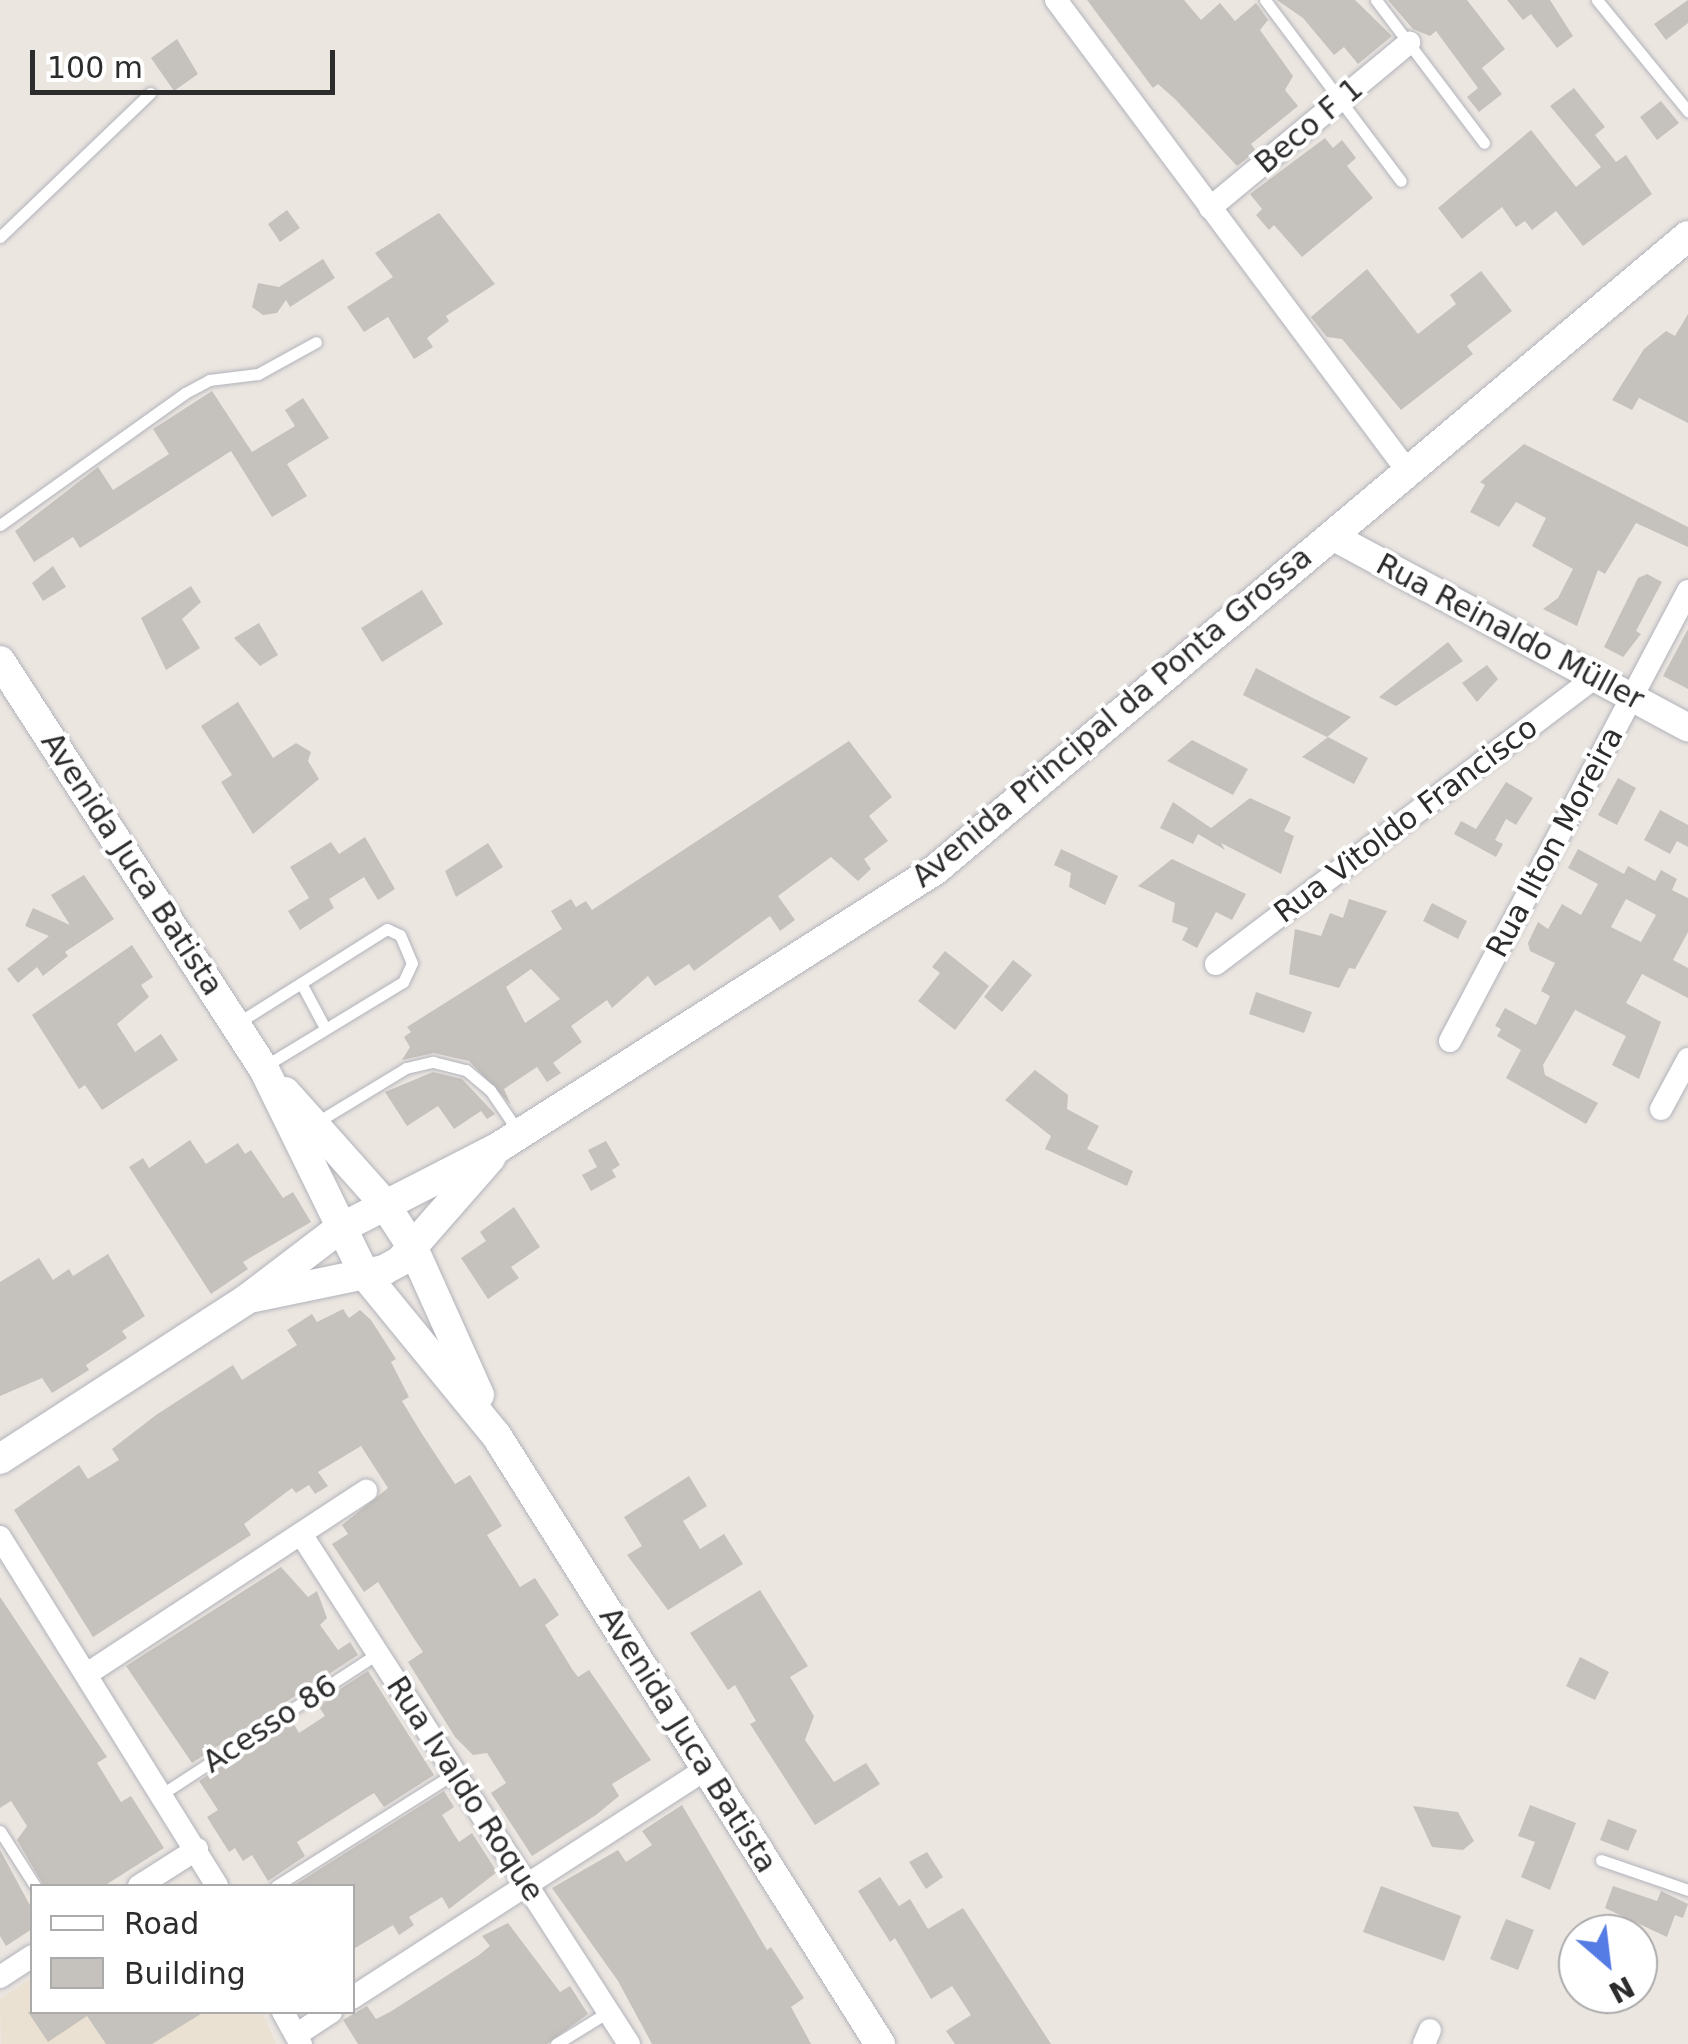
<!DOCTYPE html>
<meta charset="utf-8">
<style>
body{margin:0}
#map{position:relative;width:1688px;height:2044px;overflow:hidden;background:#ece6e1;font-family:"DejaVu Sans",sans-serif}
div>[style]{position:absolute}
.education>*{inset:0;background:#ebe1d2}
.building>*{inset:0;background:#c5c1bc}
.roads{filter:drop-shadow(0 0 2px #b1b3bb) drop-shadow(0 0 2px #b1b3bb)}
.service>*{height:11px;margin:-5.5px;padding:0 5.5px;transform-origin:5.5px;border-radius:5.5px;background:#fff}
.minor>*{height:22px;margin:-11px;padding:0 11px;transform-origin:11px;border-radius:11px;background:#fff}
.tertiary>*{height:28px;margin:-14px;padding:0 14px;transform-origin:14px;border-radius:14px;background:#fff}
.secondary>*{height:30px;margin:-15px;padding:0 15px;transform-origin:15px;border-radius:15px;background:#fff}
span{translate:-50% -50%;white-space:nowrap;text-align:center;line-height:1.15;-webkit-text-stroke:8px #fff;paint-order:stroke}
.street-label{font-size:30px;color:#2c2c2c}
.legend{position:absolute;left:30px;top:1884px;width:325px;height:130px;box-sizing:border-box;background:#fff;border:2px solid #ababab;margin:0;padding:12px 18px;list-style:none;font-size:30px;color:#2c2c2c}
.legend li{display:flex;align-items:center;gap:20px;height:50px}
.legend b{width:50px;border:2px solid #ababab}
.north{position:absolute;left:1558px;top:1914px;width:100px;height:100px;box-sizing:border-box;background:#fff;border:2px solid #ababab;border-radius:50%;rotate:152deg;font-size:28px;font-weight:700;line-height:40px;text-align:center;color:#2c2c2c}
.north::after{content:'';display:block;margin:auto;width:35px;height:45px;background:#557be4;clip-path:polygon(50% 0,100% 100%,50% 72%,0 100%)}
.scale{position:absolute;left:30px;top:50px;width:305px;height:45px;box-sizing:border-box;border:5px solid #2c2c2c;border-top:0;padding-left:12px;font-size:30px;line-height:35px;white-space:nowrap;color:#2c2c2c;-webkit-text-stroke:8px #fff;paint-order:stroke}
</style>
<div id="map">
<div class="education">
<div style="clip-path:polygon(32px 1978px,32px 2012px,262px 2012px,276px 2044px,1px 2044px,0 1999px)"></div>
</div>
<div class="building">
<div style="clip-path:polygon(1087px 0,1184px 0,1201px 20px,1220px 3px,1235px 21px,1256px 3px,1268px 20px,1260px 30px,1293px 76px,1285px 90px,1298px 106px,1251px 144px,1256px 151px,1237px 166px,1175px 99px,1158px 84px,1153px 88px)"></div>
<div style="clip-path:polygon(1277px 0,1355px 0,1392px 36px,1358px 64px,1344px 47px,1334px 55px,1303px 18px)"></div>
<div style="clip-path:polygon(1388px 0,1467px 0,1505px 49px,1482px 68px,1502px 94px,1479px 112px,1467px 97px,1478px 88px,1436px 31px,1430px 36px,1413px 29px)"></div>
<div style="clip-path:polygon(1507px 0,1550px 0,1573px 36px,1557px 48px,1531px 14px,1523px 20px)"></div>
<div style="clip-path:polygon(1688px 0,1688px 23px,1666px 40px,1654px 24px)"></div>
<div style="clip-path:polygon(177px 39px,198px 74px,174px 91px,151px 58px)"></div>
<div style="clip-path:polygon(1574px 88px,1605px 127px,1595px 135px,1616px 162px,1626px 155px,1652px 194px,1583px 246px,1556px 211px,1532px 230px,1525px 221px,1516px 227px,1502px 207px,1462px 239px,1438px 208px,1531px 130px,1576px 187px,1601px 167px,1550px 106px)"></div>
<div style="clip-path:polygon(1661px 101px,1679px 123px,1657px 140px,1640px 117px)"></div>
<div style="clip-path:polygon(1325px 138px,1333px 148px,1342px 140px,1356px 158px,1347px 166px,1373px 198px,1302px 257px,1274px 225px,1269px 230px,1256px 215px,1262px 209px,1250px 194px)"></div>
<div style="clip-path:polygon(287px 210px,300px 228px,280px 242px,268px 224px)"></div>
<div style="clip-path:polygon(439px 213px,495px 284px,446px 316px,449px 321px,427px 338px,433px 347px,414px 359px,388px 317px,364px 332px,347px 307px,393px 277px,375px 253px)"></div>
<div style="clip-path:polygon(323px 259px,335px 278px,290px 307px,286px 300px,277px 313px,263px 315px,252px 307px,258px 283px,279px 287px)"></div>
<div style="clip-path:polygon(1367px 269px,1418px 334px,1456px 304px,1450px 295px,1481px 271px,1512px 311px,1467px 346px,1473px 354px,1401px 410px,1342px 339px,1327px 337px,1311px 317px)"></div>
<div style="clip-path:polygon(1688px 314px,1688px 423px,1639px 398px,1632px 410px,1612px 400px,1644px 349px,1666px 331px,1675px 336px)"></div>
<div style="clip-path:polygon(212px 391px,252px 452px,295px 426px,285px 410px,303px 398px,329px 438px,287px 464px,307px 496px,272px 517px,231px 451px,80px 548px,73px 537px,34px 562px,15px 531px,98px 467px,113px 490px,169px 454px,153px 429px)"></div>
<div style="clip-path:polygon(1524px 444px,1688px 527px,1688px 547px,1636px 523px,1605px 574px,1598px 570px,1577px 626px,1543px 609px,1558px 598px,1573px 569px,1532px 546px,1546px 518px,1516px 502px,1499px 527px,1470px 512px,1485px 485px,1480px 482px)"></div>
<div style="clip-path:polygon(53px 566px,66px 587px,43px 601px,32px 583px)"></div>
<div style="clip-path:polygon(1647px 574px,1662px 582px,1636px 631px,1641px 634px,1623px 657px,1604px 647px,1638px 578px)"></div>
<div style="clip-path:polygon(191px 586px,201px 602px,182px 619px,200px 648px,166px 670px,141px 618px)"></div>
<div style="clip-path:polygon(422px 590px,443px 624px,382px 662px,361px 628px)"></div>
<div style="clip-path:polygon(259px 623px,278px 655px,260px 666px,234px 638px)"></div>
<div style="clip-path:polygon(1688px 629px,1688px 689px,1663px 676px)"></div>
<div style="clip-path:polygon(1448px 642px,1463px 661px,1396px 706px,1379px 697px)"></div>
<div style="clip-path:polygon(1487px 665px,1498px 679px,1477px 702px,1462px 683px)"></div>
<div style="clip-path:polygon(1256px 668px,1311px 697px,1351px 717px,1327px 737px,1243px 695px)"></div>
<div style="clip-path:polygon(238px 702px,273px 758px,296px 743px,311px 752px,308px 761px,319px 779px,253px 834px,221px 782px,232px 775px,201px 726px)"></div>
<div style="clip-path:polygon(1328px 737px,1368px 758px,1354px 784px,1302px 757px)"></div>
<div style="clip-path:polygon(1192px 740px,1248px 769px,1233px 795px,1167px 761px)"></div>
<div style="clip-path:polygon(evenodd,849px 741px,892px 797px,869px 816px,888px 841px,864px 859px,871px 869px,858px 881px,831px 857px,778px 896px,795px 920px,780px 931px,770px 916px,694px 971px,689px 964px,655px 986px,648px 976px,612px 1008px,607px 1000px,571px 1026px,582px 1042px,553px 1063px,561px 1073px,547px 1082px,537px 1067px,504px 1089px,511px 1105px,469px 1061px,434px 1053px,402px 1060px,410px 1047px,404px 1037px,411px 1032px,407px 1027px,562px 929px,551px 911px,571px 899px,576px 907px,586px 901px,592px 910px,849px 741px,531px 969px,560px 999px,525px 1023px,506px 987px,531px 969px)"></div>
<div style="clip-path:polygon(1618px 778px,1636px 788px,1617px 825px,1598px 815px)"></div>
<div style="clip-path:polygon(1506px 782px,1533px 798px,1516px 825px,1506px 819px,1495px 840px,1503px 844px,1496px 857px,1454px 834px,1461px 821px,1476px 829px)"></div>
<div style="clip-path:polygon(1250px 798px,1291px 817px,1284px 831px,1294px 836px,1281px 874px,1221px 843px,1225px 850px,1198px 834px,1193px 844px,1160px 828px,1173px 802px,1211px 828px)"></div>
<div style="clip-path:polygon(1660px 810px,1688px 825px,1688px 847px,1677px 841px,1670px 854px,1644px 840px)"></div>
<div style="clip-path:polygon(365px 837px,395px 889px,378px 900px,364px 877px,329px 899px,334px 908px,300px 930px,288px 911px,309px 898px,290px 867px,331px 842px,339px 854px)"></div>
<div style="clip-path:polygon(488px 843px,503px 867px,456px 897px,445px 871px)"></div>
<div style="clip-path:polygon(1061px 849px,1118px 876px,1105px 905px,1069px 887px,1071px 873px,1054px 865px)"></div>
<div style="clip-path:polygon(evenodd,1578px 849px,1624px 874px,1628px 866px,1655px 881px,1661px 870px,1677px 879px,1672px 890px,1688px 898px,1688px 932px,1673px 960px,1688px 968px,1688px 998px,1642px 974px,1626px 1003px,1661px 1022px,1639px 1079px,1612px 1065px,1626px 1036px,1575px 1010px,1543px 1065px,1545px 1075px,1598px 1103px,1586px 1124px,1506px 1078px,1521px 1050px,1497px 1036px,1501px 1029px,1495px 1026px,1505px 1008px,1536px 1025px,1550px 996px,1541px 991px,1555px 963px,1530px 951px,1528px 943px,1538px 922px,1548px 929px,1562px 904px,1581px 915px,1598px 884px,1568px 868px,1578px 849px,1626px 899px,1656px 915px,1641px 942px,1611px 927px,1626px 899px)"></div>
<div style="clip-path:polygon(1172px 859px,1246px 894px,1232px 920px,1216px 912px,1197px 948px,1182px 940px,1188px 928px,1172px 922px,1175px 903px,1138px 886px)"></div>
<div style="clip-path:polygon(84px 875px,114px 919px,65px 952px,68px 956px,43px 976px,37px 967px,18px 983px,7px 969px,49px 936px,25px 926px,33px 908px,70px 925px,51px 895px)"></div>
<div style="clip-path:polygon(1349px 899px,1387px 911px,1355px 969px,1349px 968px,1339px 988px,1289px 974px,1295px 929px,1321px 936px,1330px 913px,1343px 918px)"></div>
<div style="clip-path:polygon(1432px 903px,1467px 921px,1458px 939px,1423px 921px)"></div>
<div style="clip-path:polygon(132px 945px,153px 977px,141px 985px,149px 997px,117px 1024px,135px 1052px,161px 1034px,178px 1060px,102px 1110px,85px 1085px,79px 1089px,32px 1015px)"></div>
<div style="clip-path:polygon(945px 951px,989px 986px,955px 1030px,918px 1001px,940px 973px,932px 967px)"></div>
<div style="clip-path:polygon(1013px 960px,1032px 975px,1002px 1012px,984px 997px)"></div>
<div style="clip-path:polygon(1256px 992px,1312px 1012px,1304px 1033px,1249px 1014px)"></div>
<div style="clip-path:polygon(1035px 1070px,1068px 1095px,1067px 1109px,1099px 1126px,1087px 1149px,1133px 1171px,1127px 1186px,1045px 1149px,1051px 1136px,1005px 1100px)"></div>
<div style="clip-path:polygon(433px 1072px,462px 1079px,495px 1114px,487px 1119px,481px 1111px,454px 1129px,438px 1106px,407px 1126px,385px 1092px)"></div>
<div style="clip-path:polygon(190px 1140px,206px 1164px,238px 1143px,245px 1154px,251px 1150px,283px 1198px,293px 1192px,311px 1222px,243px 1262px,248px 1269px,211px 1294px,129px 1167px,143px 1158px,149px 1168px)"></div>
<div style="clip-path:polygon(606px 1141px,620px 1165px,612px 1170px,616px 1177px,591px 1191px,582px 1175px,597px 1167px,588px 1150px)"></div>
<div style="clip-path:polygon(514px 1207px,540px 1247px,511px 1267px,519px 1278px,488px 1299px,461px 1258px,486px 1241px,480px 1232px)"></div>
<div style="clip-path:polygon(108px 1254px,145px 1316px,122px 1331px,127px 1338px,86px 1365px,89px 1370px,52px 1393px,42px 1378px,0 1396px,0 1282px,39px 1258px,53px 1280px,69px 1269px,73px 1276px)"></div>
<div style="clip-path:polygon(343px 1309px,349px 1318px,360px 1310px,371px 1320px,396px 1359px,391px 1362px,409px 1397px,402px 1401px,422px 1434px,455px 1484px,470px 1475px,502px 1526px,487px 1535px,520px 1587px,535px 1578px,559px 1615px,545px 1625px,572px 1669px,578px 1677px,589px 1670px,651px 1760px,612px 1784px,619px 1796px,596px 1815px,532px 1856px,491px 1793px,506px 1783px,487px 1753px,473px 1755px,455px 1737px,408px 1662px,423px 1652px,413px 1637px,378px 1582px,364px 1592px,332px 1544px,348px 1534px,342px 1525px,388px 1488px,361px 1446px,318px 1472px,328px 1486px,315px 1494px,309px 1485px,296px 1493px,292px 1488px,244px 1524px,251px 1535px,93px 1637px,14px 1510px,79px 1465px,88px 1479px,119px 1460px,112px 1449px,156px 1415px,233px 1365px,242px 1380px,297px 1345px,287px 1330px,312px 1314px,317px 1322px)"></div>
<div style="clip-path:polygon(689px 1476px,707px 1506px,683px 1521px,700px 1549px,724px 1534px,743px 1564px,668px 1610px,627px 1555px,642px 1546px,624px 1517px)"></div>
<div style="clip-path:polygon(281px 1567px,308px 1597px,317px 1591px,327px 1618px,320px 1625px,338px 1650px,350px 1642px,358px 1655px,192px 1763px,126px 1666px)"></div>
<div style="clip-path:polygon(760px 1590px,808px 1666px,790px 1677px,814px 1716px,805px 1740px,834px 1782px,866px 1763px,880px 1784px,815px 1825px,750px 1724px,756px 1721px,735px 1685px,728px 1690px,690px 1633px)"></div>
<div style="clip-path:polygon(0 1597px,107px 1757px,97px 1763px,121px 1802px,131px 1796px,164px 1848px,104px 1886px,44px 1886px,17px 1840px,27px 1826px,11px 1801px,0 1808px)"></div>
<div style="clip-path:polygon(1580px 1657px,1609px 1672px,1595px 1700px,1566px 1686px)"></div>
<div style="clip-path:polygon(368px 1671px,434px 1775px,384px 1807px,374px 1793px,361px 1801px,297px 1842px,305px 1856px,268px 1881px,252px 1855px,243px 1861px,235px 1848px,229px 1852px,207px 1817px,218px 1810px,199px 1781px,292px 1721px,299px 1733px,325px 1716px,317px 1704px)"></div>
<div style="clip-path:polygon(444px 1791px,454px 1807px,442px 1815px,459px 1842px,472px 1833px,497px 1872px,449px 1909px,442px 1897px,409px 1917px,414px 1925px,399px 1935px,393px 1925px,352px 1950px,352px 1886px,293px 1886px)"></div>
<div style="clip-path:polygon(682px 1805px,767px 1950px,771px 1947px,804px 1998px,791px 2007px,811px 2044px,652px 2044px,618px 1981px,552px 1888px,618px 1850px,626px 1862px,652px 1845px,642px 1831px)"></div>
<div style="clip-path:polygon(1530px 1805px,1576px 1823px,1550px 1890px,1521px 1877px,1535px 1842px,1518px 1836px)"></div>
<div style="clip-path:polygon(1413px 1806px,1458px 1812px,1474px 1841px,1463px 1850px,1432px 1847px)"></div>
<div style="clip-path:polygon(1608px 1819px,1637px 1830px,1628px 1851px,1600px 1840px)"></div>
<div style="clip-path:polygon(0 1850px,32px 1909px,32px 1929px,6px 1946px,0 1936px)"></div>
<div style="clip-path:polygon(927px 1852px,943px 1877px,926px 1889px,909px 1862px)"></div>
<div style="clip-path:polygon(880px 1877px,899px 1906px,910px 1899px,928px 1929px,963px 1908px,1051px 2044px,955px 2044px,946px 2031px,971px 2015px,952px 1986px,931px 1999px,895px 1938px,890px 1942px,858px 1891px)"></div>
<div style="clip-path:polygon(1381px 1886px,1461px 1916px,1444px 1961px,1363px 1932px)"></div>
<div style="clip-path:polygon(1613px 1886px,1657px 1901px,1661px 1891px,1688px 1904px,1683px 1918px,1675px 1915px,1667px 1937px,1605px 1908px)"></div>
<div style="clip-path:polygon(1506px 1919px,1534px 1930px,1518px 1970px,1490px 1959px)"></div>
<div style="clip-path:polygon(508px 1923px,560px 1992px,570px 1986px,588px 2014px,547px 2044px,358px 2044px,343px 2020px,367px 2006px,376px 2019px,390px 2012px,479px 1955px,490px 1946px,482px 1936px)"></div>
<div style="clip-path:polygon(28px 2012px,204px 2012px,152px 2044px,106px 2044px,87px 2016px,48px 2042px)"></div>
</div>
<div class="roads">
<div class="service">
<div style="left:1265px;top:0;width:226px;rotate:53.1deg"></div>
<div style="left:1376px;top:0;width:179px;rotate:52.9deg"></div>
<div style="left:1597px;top:0;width:144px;rotate:50.7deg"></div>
<div style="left:0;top:237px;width:208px;rotate:-43.8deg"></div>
<div style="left:0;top:525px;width:227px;rotate:-35.5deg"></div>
<div style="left:185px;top:393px;width:27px;rotate:-28deg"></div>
<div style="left:209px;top:380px;width:49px;rotate:-7deg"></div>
<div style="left:258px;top:374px;width:66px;rotate:-28.9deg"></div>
<div style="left:301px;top:983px;width:49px;rotate:61.9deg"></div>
<div style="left:236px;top:1024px;width:178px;rotate:-32.2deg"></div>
<div style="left:387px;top:929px;width:14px;rotate:25deg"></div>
<div style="left:400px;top:935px;width:30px;rotate:67deg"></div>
<div style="left:412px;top:963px;width:21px;rotate:115deg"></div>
<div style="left:403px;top:982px;width:164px;rotate:148.7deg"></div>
<div style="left:314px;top:1124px;width:108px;rotate:-31.3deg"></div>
<div style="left:406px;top:1068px;width:28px;rotate:-13deg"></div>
<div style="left:433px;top:1062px;width:34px;rotate:14deg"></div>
<div style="left:466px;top:1070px;width:31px;rotate:40deg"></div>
<div style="left:490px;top:1090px;width:50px;rotate:55.7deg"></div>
<div style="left:162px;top:1794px;width:258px;rotate:-33.1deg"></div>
<div style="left:0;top:1831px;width:65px;rotate:57.5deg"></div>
<div style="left:1601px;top:1860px;width:92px;rotate:19deg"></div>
<div style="left:276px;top:1886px;width:212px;rotate:-32.3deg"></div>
<div style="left:556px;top:2044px;width:61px;rotate:-31.6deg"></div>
</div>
<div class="minor">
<div style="left:1056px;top:0;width:590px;rotate:53.27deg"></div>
<div style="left:1210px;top:208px;width:259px;rotate:-39.7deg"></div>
<div style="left:1216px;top:964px;width:475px;rotate:-37.1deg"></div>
<div style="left:1450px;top:1041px;width:509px;rotate:-62.13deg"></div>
<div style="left:1661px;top:1109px;width:57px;rotate:-61.6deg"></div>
<div style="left:301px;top:1534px;width:606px;rotate:57.25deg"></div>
<div style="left:0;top:1537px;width:411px;rotate:58.1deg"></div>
<div style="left:87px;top:1674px;width:334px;rotate:-33.3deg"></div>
<div style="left:139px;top:1886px;width:69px;rotate:-32.5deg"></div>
<div style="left:0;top:1977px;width:38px;rotate:-33deg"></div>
<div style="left:352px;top:1998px;width:422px;rotate:-32.9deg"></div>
<div style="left:283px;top:2012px;width:37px;rotate:61deg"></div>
<div style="left:296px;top:2035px;width:42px;rotate:-33.3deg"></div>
<div style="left:1424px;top:2044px;width:15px;rotate:-67deg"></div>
</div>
<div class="tertiary">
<div style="left:1332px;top:536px;width:404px;rotate:28.3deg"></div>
</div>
<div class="secondary">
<div style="left:0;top:661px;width:484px;rotate:57.1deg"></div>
<div style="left:263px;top:1067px;width:232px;rotate:63.9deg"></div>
<div style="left:365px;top:1275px;width:207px;rotate:50.7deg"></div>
<div style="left:496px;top:1435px;width:720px;rotate:57.77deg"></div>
<div style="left:285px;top:1092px;width:147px;rotate:48.3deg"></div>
<div style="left:383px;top:1202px;width:55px;rotate:56.9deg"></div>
<div style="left:413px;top:1248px;width:161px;rotate:65.8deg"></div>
<div style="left:254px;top:1297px;width:133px;rotate:-11.7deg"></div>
<div style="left:384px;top:1270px;width:18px;rotate:-29deg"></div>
<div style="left:400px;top:1261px;width:138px;rotate:-48.8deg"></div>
<div style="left:0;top:1459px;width:294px;rotate:-32.9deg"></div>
<div style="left:247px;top:1299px;width:116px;rotate:-37.3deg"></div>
<div style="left:339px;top:1229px;width:180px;rotate:-27.1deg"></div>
<div style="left:499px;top:1147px;width:517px;rotate:-32.43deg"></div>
<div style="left:935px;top:870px;width:984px;rotate:-40.1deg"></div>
</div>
</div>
<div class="street-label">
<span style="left:1309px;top:126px;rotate:-40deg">Beco F 1</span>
<span style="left:1510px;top:632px;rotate:28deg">Rua Reinaldo Müller</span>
<span style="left:1112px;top:717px;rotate:-40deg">Avenida Principal da Ponta Grossa</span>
<span style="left:1406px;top:820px;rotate:-37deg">Rua Vitoldo Francisco</span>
<span style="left:1555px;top:842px;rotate:-62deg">Rua Ilton Moreira</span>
<span style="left:132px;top:864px;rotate:57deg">Avenida Juca Batista</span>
<span style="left:270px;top:1724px;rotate:-33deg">Acesso 86</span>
<span style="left:688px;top:1740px;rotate:58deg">Avenida Juca Batista</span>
<span style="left:465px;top:1789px;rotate:57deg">Rua Ivaldo Roque</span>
</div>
<ul class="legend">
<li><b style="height:12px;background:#fff"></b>Road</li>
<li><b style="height:28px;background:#c5c1bc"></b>Building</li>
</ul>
<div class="north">N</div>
<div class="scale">100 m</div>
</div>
